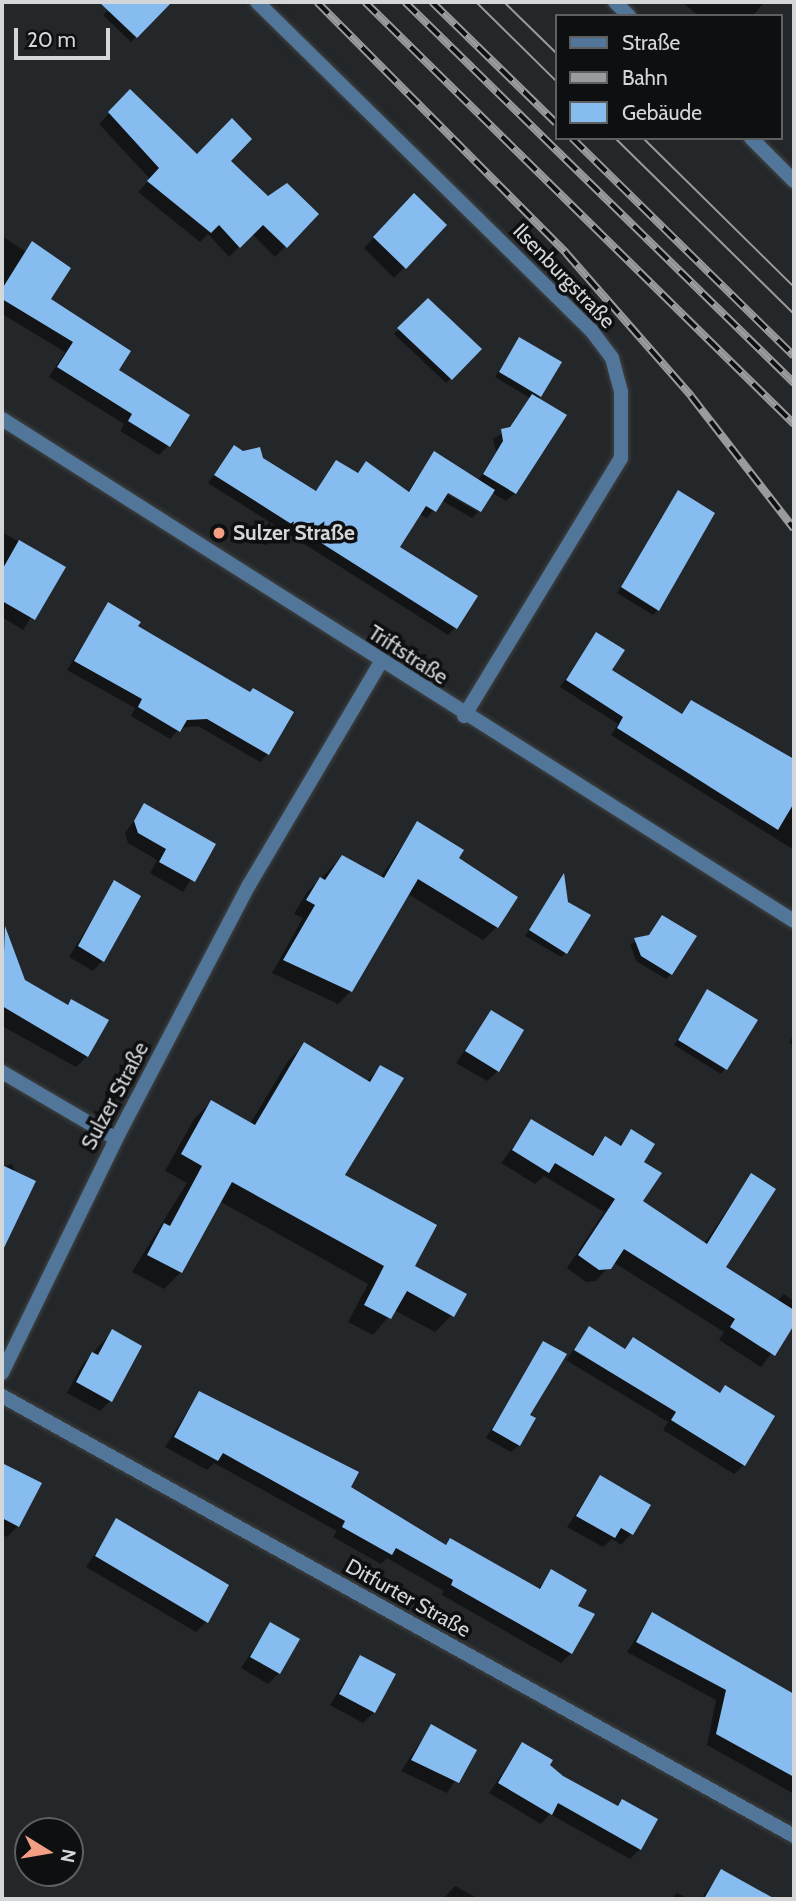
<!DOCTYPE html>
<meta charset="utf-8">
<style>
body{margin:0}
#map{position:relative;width:796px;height:1901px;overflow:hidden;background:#242729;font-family:Cabin,sans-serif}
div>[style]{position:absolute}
.shadow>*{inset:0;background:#0007}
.building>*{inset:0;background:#87bcf1}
.roads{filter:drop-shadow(0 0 2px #404345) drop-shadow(0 0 2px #404345)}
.street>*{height:14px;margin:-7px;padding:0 7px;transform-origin:7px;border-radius:7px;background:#517699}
.tram>*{height:2px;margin:-1px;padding:0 1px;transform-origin:1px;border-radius:1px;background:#999b9d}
.rail>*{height:8px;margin-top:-4px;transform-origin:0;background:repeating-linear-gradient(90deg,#0e0f10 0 16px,#999b9d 0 32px);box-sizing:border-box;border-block:2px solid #999b9d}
.dots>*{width:19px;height:19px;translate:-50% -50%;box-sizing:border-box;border:4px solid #0e0f10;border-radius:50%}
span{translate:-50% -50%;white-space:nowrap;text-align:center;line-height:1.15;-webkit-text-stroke:7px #0e0f10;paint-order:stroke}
.street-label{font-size:21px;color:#d5d6d8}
.poi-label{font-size:21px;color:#d5d6d8;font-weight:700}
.left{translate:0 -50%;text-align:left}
.frame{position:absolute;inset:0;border:4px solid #d5d6d8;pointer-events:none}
.legend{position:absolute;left:555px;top:14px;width:228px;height:126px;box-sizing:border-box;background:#0e0f10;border:2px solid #5e5f60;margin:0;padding:9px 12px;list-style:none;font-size:21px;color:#d5d6d8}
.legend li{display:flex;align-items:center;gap:14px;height:35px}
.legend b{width:35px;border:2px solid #5e5f60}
.north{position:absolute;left:14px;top:1817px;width:70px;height:70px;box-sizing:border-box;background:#0e0f10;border:2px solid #5e5f60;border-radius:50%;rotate:101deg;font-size:19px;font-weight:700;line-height:28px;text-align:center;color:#d5d6d8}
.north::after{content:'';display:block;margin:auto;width:24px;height:32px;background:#f39f84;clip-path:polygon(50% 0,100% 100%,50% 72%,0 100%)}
.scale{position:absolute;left:14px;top:28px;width:96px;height:32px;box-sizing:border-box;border:4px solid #d5d6d8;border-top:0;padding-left:9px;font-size:21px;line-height:24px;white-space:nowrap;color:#d5d6d8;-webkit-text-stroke:5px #0e0f10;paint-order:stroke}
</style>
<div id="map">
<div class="shadow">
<div style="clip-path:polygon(116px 2px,158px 2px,164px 8px,131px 42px,103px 15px)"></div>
<div style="clip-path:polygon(682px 2px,764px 2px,753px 16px,699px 16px)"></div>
<div style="clip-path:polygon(130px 91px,197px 157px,229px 161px,268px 198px,317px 214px,275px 257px,252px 234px,229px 257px,208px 234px,200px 242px,138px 192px,150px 179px,99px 124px)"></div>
<div style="clip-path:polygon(404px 206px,445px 225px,394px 278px,364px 248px)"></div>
<div style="clip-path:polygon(2px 236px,25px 251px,32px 243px,49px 300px,117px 370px,168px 446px,159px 455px,120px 431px,124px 424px,49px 377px,65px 352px,2px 314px)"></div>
<div style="clip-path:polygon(428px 300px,480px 349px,446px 383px,394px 334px)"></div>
<div style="clip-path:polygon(519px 339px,540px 396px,515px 493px,506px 501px,491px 492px,439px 490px,478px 512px,472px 518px,441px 500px,427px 518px,419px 514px,398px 547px,455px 628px,448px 635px,208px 483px,234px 447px,315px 492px,336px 462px,356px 474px,366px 463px,407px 493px,434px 453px,478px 481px,496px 451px,493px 439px,507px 430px,530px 398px,495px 377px)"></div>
<div style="clip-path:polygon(678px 492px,658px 610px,653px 615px,617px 593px)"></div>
<div style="clip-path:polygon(2px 532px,63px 567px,23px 630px,2px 617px)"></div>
<div style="clip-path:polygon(108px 604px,136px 627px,268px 754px,260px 762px,198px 726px,180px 728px,170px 739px,131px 716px,135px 708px,67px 670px)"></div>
<div style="clip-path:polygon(596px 634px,609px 671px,680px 715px,691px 702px,794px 761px,794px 850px,611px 735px,618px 724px,560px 687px)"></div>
<div style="clip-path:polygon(145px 806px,213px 845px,183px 892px,150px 873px,157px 860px,128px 843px,125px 833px)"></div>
<div style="clip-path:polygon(418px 823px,457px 858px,516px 897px,497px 927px,483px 940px,408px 894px,351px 991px,338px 1004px,272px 973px,303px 918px,294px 914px,307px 892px,342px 857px,380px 878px)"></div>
<div style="clip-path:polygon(563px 877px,566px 953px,561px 957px,525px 936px)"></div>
<div style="clip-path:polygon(115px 882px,103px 960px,93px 971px,69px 957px)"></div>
<div style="clip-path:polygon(662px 917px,671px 974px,666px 979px,636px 961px,630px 944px,648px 937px)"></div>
<div style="clip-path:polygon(2px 969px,13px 969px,24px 982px,66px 1006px,71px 1001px,87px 1056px,76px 1067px,2px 1026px)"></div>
<div style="clip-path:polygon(703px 997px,756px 1021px,721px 1074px,674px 1045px)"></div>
<div style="clip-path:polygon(491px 1012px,498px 1071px,487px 1081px,456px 1063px)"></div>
<div style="clip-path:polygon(794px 1034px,794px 1046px,789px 1043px)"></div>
<div style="clip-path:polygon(305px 1044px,367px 1081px,380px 1067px,343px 1175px,452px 1315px,435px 1332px,394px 1310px,373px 1335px,348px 1322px,368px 1284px,219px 1201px,181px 1272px,164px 1289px,132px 1272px,187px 1183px,165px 1171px,194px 1119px,211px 1102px,250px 1124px,288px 1061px)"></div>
<div style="clip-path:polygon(532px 1121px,590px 1156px,605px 1138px,618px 1146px,632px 1132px,642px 1162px,641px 1202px,704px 1244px,751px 1175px,723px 1268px,777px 1301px,784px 1294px,794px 1301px,794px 1322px,761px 1367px,719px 1340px,724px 1332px,613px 1262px,596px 1281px,586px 1282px,567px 1268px,604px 1212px,544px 1176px,535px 1184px,501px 1163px)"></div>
<div style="clip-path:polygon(12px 1164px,16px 1174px,6px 1236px,2px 1241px,2px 1167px)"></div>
<div style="clip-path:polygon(589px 1328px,623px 1350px,633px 1339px,718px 1394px,725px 1387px,772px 1416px,744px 1465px,734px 1474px,663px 1430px,668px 1422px,566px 1360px)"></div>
<div style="clip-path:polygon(112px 1332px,110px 1401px,100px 1411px,67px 1393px,82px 1365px)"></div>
<div style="clip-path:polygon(544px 1343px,528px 1416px,519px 1445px,511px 1452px,486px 1438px)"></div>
<div style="clip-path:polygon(199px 1393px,444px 1546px,450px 1540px,537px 1590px,552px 1572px,576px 1607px,571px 1653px,561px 1663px,442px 1595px,444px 1591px,387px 1558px,381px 1564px,333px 1537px,337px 1531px,214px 1463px,207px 1470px,165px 1447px)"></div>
<div style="clip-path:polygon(7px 1468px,18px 1526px,7px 1537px,2px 1534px,2px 1474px)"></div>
<div style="clip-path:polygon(600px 1477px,631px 1534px,621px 1545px,612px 1539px,603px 1547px,567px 1527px)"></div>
<div style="clip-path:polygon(117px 1520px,206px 1622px,196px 1632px,86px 1567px)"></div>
<div style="clip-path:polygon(652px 1614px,794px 1719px,794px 1794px,707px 1745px,716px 1700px,627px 1652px)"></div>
<div style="clip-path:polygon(270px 1624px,279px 1673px,268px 1684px,241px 1668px)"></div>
<div style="clip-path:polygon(360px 1657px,374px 1712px,363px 1723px,330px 1705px)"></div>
<div style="clip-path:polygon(431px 1726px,475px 1750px,447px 1793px,401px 1771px)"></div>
<div style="clip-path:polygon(522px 1744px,562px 1777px,616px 1807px,622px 1801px,640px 1849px,630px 1859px,550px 1814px,541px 1824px,489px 1793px)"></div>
<div style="clip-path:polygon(721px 1872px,750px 1888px,744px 1899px,701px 1899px)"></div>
<div style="clip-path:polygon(455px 1886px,479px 1899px,443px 1899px)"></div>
<div style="clip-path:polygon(677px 1893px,689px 1899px,671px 1899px)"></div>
</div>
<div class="building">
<div style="clip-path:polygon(99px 2px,172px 2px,137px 38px)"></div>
<div style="clip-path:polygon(130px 89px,197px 154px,232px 118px,252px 139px,231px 161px,268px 196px,287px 183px,319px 214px,287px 248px,263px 225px,240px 248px,219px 225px,211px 233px,147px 181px,159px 168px,108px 112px)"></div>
<div style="clip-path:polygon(414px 193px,447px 225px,406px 269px,373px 237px)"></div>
<div style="clip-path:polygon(32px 241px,71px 268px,51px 299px,131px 351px,119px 370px,190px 415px,170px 447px,128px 421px,132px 414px,57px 367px,73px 342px,2px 299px,2px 289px)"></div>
<div style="clip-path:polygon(428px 298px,482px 349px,452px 380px,397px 328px)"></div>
<div style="clip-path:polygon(519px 337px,562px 362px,541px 397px,499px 372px)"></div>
<div style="clip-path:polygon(532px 394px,567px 415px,516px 494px,483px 474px,503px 441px,501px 429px,510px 427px)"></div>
<div style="clip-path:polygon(234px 445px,243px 451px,260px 447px,263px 458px,316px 491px,336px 460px,358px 473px,366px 461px,409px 492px,434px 451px,495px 490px,481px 512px,448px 493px,436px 512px,426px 506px,400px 547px,478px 596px,457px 629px,214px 475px)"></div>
<div style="clip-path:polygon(678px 490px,715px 513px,659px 611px,621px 587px)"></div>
<div style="clip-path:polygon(19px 540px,66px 567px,35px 620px,2px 601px,2px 570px)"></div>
<div style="clip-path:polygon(108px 602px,141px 622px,138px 626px,250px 692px,253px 688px,294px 712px,269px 755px,207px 719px,187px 720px,180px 732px,138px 707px,142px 699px,74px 661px)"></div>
<div style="clip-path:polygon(596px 632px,625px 650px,612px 670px,682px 714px,691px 700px,794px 759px,794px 803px,778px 830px,617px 728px,623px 717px,566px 680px)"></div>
<div style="clip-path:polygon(144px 803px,216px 844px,195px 882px,159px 862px,166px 849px,138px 833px,134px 821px)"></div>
<div style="clip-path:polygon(417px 821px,464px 850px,459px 858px,518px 897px,498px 928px,418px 879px,352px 992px,283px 960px,315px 905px,306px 900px,320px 877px,325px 880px,342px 855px,384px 878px)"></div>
<div style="clip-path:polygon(564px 873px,568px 902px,591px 915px,567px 954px,529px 930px)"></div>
<div style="clip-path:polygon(114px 880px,141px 896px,104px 962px,78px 946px)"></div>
<div style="clip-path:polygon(662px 915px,697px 936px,672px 975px,641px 956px,634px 938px,649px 935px)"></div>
<div style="clip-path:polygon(5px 926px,25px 980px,68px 1005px,71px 999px,109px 1020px,88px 1057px,2px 1006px)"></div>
<div style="clip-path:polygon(707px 989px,758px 1020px,727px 1070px,678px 1040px)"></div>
<div style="clip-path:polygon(491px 1010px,524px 1030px,499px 1072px,465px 1051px)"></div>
<div style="clip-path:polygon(304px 1042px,370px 1082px,380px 1065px,404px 1078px,345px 1175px,437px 1225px,415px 1266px,467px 1294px,454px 1317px,407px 1291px,391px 1319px,364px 1305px,384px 1266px,232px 1182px,182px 1273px,147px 1255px,164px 1223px,170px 1226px,202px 1166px,181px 1154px,211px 1100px,255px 1125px)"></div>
<div style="clip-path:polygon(531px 1119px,593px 1156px,605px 1136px,621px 1146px,631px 1129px,655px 1144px,644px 1162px,662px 1173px,643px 1201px,707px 1244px,751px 1173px,776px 1189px,726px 1267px,794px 1310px,794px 1325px,775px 1356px,730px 1327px,735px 1319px,624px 1249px,611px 1269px,599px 1270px,578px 1255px,615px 1199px,555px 1163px,549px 1173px,512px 1150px)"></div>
<div style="clip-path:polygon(2px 1165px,36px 1181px,2px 1252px)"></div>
<div style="clip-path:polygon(589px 1326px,625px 1349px,633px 1337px,720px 1393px,725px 1385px,775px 1416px,745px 1466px,671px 1420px,676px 1412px,574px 1350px)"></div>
<div style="clip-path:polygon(112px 1329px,142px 1346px,112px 1402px,76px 1382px,92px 1352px,98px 1355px)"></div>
<div style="clip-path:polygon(543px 1341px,567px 1354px,530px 1415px,536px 1418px,520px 1446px,492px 1430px)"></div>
<div style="clip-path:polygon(199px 1391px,359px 1472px,351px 1487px,446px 1545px,450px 1538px,540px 1589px,551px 1569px,587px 1590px,578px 1606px,595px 1614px,572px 1654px,451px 1585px,453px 1580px,396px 1548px,392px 1555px,342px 1527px,345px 1521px,223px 1453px,218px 1461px,174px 1437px)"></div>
<div style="clip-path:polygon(2px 1463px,42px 1483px,19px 1527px,2px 1518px)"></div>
<div style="clip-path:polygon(600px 1475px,651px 1505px,633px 1535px,621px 1528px,615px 1538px,576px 1516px)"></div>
<div style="clip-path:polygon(116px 1518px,229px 1585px,208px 1623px,95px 1556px)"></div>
<div style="clip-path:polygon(652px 1612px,794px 1694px,794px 1777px,716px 1734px,726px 1690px,636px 1642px)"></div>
<div style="clip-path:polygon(270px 1622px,300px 1639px,280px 1674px,250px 1657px)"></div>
<div style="clip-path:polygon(360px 1655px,396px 1674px,375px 1713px,339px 1694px)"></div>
<div style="clip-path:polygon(431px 1724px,477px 1750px,459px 1783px,411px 1760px)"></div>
<div style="clip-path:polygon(522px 1742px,553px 1760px,550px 1765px,563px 1776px,618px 1806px,622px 1799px,658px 1819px,641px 1850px,558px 1803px,552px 1815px,498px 1783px)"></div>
<div style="clip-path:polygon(721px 1869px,775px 1899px,704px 1899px)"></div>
</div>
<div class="roads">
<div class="street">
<div style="left:257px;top:2px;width:468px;rotate:44.5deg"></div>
<div style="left:591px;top:330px;width:35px;rotate:53deg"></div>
<div style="left:612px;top:358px;width:35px;rotate:75deg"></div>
<div style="left:621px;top:392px;width:66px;rotate:90deg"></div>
<div style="left:621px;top:458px;width:302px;rotate:121.3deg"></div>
<div style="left:615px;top:2px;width:20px;rotate:45deg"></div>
<div style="left:751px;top:138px;width:61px;rotate:45deg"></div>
<div style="left:2px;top:419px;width:938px;rotate:32.37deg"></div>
<div style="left:2px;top:1072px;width:132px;rotate:30.4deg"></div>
<div style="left:2px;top:1373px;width:260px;rotate:-64deg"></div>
<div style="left:116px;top:1139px;width:287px;rotate:-62.4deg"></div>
<div style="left:249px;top:885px;width:259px;rotate:-59.4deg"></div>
<div style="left:2px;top:1396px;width:906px;rotate:29.05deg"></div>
</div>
</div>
<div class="tram">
<div style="left:476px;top:2px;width:112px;rotate:44.6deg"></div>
<div style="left:504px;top:2px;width:73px;rotate:44.4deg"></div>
<div style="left:615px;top:138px;width:251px;rotate:44.5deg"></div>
<div style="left:643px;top:138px;width:212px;rotate:44.6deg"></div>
</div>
<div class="rail">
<div style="left:317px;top:2px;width:354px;rotate:45.2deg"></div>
<div style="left:566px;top:253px;width:190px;rotate:48.8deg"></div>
<div style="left:691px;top:396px;width:168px;rotate:52.2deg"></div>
<div style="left:365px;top:2px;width:602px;rotate:44.53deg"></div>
<div style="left:405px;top:2px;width:545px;rotate:44.4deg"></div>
<div style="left:432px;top:2px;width:173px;rotate:44.3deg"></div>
<div style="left:572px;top:138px;width:311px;rotate:44.5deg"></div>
</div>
<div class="dots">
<div style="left:219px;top:533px;background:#f39f84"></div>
</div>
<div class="street-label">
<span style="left:564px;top:276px;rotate:46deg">Ilsenburgstraße</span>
<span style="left:408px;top:655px;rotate:33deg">Triftstraße</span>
<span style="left:115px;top:1096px;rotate:-62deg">Sulzer Straße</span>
<span style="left:408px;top:1598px;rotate:29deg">Ditfurter Straße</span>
</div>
<div class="poi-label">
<span class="left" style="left:233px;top:533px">Sulzer Straße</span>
</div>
<div class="frame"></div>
<ul class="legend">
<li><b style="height:9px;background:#517699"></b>Straße</li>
<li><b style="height:9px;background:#999b9d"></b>Bahn</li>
<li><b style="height:19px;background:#87bcf1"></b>Gebäude</li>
</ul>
<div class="north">N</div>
<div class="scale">20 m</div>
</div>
